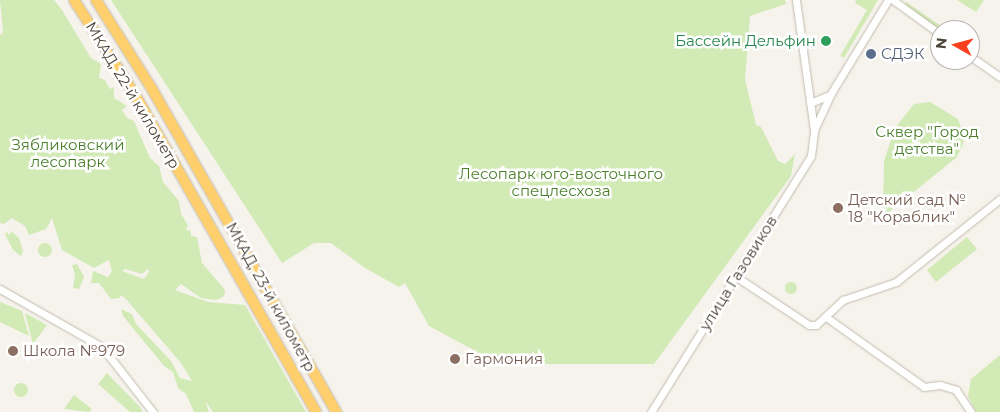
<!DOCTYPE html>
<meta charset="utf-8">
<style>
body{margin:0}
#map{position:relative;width:1000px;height:412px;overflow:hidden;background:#f6f3ec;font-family:Montserrat,sans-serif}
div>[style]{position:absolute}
.green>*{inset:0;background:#d2eab5}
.round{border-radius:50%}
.roads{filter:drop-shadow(0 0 1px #c2bbae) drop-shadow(0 0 1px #c2bbae)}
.minor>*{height:7px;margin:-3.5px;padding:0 3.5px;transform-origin:3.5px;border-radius:3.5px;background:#fff}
.highway>*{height:10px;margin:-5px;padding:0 5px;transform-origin:5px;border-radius:5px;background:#ffcf6e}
.dots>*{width:14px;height:14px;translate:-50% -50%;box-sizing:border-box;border:2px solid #fff;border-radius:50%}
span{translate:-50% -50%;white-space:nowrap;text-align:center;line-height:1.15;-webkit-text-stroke:5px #fff;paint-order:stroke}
.leisure-label{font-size:15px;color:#27864d}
.right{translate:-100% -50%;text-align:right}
.service-label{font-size:15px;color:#4e5e75}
.left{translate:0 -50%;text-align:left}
.street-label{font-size:15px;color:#4b4439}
.park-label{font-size:15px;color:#4a7f2a}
.education-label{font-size:15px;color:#785e54}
.north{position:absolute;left:930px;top:20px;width:50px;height:50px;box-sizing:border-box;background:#fff;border:1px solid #b7b4b0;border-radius:50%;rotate:277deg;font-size:14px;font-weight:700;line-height:20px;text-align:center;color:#4b4439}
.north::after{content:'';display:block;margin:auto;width:18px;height:22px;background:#fc3f1d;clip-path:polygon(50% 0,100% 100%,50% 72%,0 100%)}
</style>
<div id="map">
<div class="green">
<div style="clip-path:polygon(evenodd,0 0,54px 0,62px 10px,91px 58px,101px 64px,99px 78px,105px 80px,110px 89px,114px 87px,114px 98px,127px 106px,122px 110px,127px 118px,134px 121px,150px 158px,159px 166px,163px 182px,179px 201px,181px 214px,188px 225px,186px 230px,191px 231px,191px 236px,197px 237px,202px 263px,225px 290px,224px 296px,217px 300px,201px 298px,181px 284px,175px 290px,208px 302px,245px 305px,306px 412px,213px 412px,205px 401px,209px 412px,194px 412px,186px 394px,178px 388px,173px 372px,164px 366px,123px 316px,121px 309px,132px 314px,136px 324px,171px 361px,180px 378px,192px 381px,181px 363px,125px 298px,120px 295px,120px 298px,111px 299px,99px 283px,91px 283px,93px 271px,108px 277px,112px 271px,109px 260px,94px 268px,62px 250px,52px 218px,46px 229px,29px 235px,25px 226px,12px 218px,4px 224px,0 223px,0 35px,3px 32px,0 0,125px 269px,142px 274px,148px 269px,149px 272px,144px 279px,122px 271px,125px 269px)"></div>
<div style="clip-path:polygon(111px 0,785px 0,786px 4px,750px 16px,745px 79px,756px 125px,761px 127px,778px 161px,785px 164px,795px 154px,791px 176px,654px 364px,500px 364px,429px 326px,405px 283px,399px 287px,365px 268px,331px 243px,314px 243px,282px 263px)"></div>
<div style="clip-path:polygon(856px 0,878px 0,844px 58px,840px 56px,867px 10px,855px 3px)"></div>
<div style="clip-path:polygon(957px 0,984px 0,976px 12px)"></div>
<div style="clip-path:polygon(906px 2px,947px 30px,940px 30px,903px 7px)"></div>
<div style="clip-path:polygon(930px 102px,958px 119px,964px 136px,963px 144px,957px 157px,883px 217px,884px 161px,895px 128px,914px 104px)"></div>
<div style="clip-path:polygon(11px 231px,19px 238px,23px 251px,21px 256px,13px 250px,5px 234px,7px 232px,10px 236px)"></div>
<div style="clip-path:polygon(967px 237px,977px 249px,936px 282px,927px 270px)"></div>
<div class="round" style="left:38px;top:243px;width:14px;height:14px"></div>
<div style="clip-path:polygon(77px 264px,84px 277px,79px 289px,73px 288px,75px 275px,72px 265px)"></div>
<div class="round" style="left:785px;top:282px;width:12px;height:12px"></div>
<div style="clip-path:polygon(0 302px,22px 311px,29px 336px,0 322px)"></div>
<div style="clip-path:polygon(25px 313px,47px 325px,33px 344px)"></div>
<div style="clip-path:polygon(1000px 355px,1000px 412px,976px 412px,968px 396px,971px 379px)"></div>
<div style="clip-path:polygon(107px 373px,139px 406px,143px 412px,130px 412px,98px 384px)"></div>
<div class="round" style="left:14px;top:383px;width:14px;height:14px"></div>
<div style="clip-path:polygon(74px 395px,92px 409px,89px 412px,64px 409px)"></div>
</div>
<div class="roads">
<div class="minor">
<div style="left:893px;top:0;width:58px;rotate:35.9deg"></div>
<div style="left:970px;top:56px;width:37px;rotate:35deg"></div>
<div style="left:810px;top:103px;width:22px;rotate:-22deg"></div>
<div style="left:814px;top:130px;width:38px;rotate:-65deg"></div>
<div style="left:830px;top:95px;width:111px;rotate:-58.6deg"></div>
<div style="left:735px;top:276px;width:89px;rotate:33.5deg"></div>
<div style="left:809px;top:325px;width:7px"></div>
<div style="left:816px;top:325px;width:37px;rotate:-43deg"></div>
<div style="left:843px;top:300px;width:56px;rotate:-18.8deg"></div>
<div style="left:896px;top:282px;width:133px;rotate:-38.6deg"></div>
<div style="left:0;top:289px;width:117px;rotate:29.6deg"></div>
<div style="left:102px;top:347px;width:83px;rotate:51.9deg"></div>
<div style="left:826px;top:317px;width:120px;rotate:35.5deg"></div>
<div style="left:924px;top:387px;width:16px;rotate:-7deg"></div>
<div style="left:940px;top:385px;width:17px;rotate:17deg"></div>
<div style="left:956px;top:390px;width:27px;rotate:56deg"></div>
<div style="left:651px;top:412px;width:302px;rotate:-58deg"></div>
<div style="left:811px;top:156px;width:26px;rotate:-83deg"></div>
<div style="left:814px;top:130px;width:131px;rotate:-97.9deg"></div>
</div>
<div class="highway">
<div style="left:74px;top:0;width:117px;rotate:57.3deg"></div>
<div style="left:137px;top:98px;width:361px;rotate:60.3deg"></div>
<div style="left:96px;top:0;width:105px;rotate:57.8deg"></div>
<div style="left:152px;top:89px;width:372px;rotate:60.3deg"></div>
</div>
</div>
<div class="dots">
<div style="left:826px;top:41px;background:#2e9e5b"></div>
<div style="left:871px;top:54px;background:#5c6f8a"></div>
<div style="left:838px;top:208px;background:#8d6e63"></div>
<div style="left:13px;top:351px;background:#8d6e63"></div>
<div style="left:455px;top:359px;background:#8d6e63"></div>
</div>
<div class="leisure-label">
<span class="right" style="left:816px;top:41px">Бассейн Дельфин</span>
</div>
<div class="service-label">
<span class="left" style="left:881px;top:54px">СДЭК</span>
</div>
<div class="street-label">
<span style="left:133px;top:95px;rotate:59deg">МКАД, 22-й километр</span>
<span style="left:738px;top:273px;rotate:-58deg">улица Газовиков</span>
<span style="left:271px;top:297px;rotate:61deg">МКАД, 23-й километр</span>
</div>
<div class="park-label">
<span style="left:927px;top:140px">Сквер "Город<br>детства"</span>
<span style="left:68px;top:153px">Зябликовский<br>лесопарк</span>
<span style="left:561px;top:182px">Лесопарк юго-восточного<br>спецлесхоза</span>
</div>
<div class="education-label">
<span class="left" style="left:848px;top:208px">Детский сад №<br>18 "Кораблик"</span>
<span class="left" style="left:23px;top:351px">Школа №979</span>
<span class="left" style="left:465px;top:359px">Гармония</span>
</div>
<div class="north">N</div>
</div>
